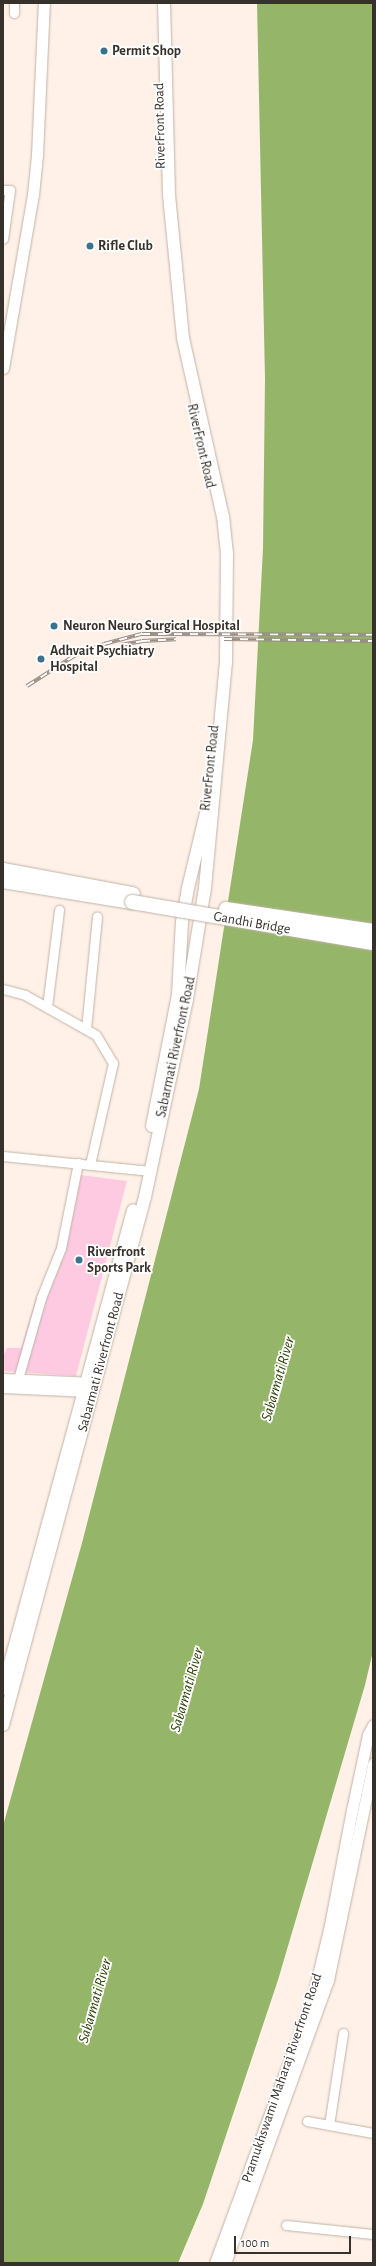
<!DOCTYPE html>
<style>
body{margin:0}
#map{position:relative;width:376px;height:2266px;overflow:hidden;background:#fff1e7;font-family:"Alegreya Sans",sans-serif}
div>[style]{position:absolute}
.green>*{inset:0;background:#fdcae1}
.water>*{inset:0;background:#95b668}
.roads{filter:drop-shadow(0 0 1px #c2b2a6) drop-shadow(0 0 1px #c2b2a6)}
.minor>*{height:9px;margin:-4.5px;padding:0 4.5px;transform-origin:4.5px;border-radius:4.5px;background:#fff}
.tertiary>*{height:11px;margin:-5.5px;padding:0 5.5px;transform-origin:5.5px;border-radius:5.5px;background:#fff}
.secondary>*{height:12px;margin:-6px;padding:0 6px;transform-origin:6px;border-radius:6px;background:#fff}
.primary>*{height:14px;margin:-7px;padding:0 7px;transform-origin:7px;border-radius:7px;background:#fff}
.rail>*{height:4px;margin-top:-2px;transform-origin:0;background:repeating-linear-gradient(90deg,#fff 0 8px,#988e86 0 16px);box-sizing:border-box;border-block:1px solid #988e86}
.bridges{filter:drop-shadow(0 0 1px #c2b2a6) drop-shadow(0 0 1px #c2b2a6)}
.primary-bridge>*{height:14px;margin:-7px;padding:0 7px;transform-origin:7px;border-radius:7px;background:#fff}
.dots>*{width:11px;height:11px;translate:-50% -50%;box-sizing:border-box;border:2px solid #fff;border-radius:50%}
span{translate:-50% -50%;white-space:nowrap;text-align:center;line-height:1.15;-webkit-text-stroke:3.5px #fff;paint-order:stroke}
.poi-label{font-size:14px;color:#37312c;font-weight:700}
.left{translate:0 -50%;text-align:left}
.street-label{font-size:14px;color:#37312c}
.water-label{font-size:15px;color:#2d4106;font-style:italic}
.frame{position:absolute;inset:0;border:4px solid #37312c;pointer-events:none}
.scale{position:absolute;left:234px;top:2236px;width:117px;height:18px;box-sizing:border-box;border:2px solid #37312c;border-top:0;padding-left:5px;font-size:12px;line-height:14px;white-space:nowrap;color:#37312c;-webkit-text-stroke:3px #fff;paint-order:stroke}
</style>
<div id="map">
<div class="green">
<div style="clip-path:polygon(73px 1174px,127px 1181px,76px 1376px,3px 1371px,3px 1356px,7px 1348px,21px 1348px,36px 1297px,45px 1280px,59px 1239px)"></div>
</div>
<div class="water">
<div style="clip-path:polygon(257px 3px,373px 3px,373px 1651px,365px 1685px,278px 1980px,203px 2204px,178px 2263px,3px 2263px,3px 1826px,82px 1543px,199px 1089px,253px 740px,263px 548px,265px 379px)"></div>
</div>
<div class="roads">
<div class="minor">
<div style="left:14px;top:3px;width:10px;rotate:90deg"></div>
<div style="left:3px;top:190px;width:7px"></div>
<div style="left:10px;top:190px;width:49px;rotate:98.1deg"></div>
<div style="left:3px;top:989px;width:23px;rotate:15deg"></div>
<div style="left:25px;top:995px;width:81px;rotate:29.4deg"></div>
<div style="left:96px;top:1035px;width:33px;rotate:59deg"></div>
<div style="left:113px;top:1063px;width:104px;rotate:102.8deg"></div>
<div style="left:47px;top:1007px;width:98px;rotate:-82.9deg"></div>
<div style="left:86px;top:1029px;width:113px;rotate:-84.4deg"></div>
<div style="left:3px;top:1156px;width:148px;rotate:5.8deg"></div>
<div style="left:18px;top:1379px;width:84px;rotate:-74.1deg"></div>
<div style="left:41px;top:1298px;width:54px;rotate:-68.2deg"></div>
<div style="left:61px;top:1248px;width:87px;rotate:-78.7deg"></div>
<div style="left:307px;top:2121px;width:67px;rotate:10.3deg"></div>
<div style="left:329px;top:2125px;width:93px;rotate:-81.3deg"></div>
<div style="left:286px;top:2225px;width:87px;rotate:5.9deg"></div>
</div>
<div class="tertiary">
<div style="left:3px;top:368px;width:176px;rotate:-80.2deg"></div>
<div style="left:33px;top:195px;width:40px;rotate:-84.3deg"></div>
<div style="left:37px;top:155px;width:152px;rotate:-87.4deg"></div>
<div style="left:3px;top:1379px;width:91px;rotate:2.5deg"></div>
<div style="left:3px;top:1387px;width:85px;rotate:2.7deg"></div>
<div style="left:215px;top:2263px;width:284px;rotate:-69.8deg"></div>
<div style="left:313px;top:1996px;width:73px;rotate:-76.5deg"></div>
<div style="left:330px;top:1925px;width:117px;rotate:-79.2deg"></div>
<div style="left:352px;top:1810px;width:77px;rotate:-78deg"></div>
<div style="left:368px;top:1735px;width:11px;rotate:-63deg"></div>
<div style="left:225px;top:2263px;width:301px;rotate:-70deg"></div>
<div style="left:328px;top:1980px;width:221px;rotate:-78.2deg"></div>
</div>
<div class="secondary">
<div style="left:152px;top:1126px;width:134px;rotate:-78.8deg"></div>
<div style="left:178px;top:995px;width:73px;rotate:-86.9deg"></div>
<div style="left:182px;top:922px;width:35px;rotate:-80deg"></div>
<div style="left:188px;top:888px;width:77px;rotate:-76.5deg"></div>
<div style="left:3px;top:1689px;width:496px;rotate:-74.8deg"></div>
<div style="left:3px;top:1725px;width:547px;rotate:-74.95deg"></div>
<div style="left:145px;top:1197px;width:202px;rotate:-78deg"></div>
<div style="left:187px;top:999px;width:112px;rotate:-80.8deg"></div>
<div style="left:205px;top:888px;width:226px;rotate:-84.7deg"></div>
<div style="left:226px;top:663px;width:109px;rotate:-89.5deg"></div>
<div style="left:227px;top:554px;width:37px;rotate:-96deg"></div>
<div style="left:223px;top:517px;width:183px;rotate:-102.6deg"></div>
<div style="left:183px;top:338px;width:145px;rotate:-95.6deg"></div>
<div style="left:169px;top:194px;width:191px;rotate:-91.5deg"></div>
</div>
<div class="primary">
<div style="left:3px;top:870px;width:132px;rotate:10.5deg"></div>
<div style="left:3px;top:881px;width:130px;rotate:9.3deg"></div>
</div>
</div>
<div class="rail">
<div style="left:224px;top:639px;width:149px;rotate:0.8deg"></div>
<div style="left:120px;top:645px;width:22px;rotate:-10deg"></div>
<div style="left:142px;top:641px;width:34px;rotate:-3deg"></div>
<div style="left:27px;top:686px;width:56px;rotate:-32.6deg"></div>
<div style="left:74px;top:656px;width:32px;rotate:-22deg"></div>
<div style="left:104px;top:644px;width:39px;rotate:-15deg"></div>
<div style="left:142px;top:634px;width:231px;rotate:0.2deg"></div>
</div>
<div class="bridges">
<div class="primary-bridge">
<div style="left:132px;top:902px;width:244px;rotate:9.7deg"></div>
<div style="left:226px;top:909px;width:149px;rotate:8.5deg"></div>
</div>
</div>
<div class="dots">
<div style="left:104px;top:51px;background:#3b728d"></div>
<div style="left:90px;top:246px;background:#3b728d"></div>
<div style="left:54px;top:626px;background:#3b728d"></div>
<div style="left:41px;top:659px;background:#3b728d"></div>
<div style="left:79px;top:1260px;background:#3b728d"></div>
</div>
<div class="poi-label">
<span class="left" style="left:112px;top:51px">Permit Shop</span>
<span class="left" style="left:98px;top:246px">Rifle Club</span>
<span class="left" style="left:63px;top:626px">Neuron Neuro Surgical Hospital</span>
<span class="left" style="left:50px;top:659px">Adhvait Psychiatry<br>Hospital</span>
<span class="left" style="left:87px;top:1260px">Riverfront<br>Sports Park</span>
</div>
<div class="street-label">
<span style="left:160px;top:126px;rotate:-91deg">RiverFront Road</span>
<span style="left:201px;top:446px;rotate:77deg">RiverFront Road</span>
<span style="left:210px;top:768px;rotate:-84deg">RiverFront Road</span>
<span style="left:252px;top:923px;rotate:10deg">Gandhi Bridge</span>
<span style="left:176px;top:1047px;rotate:-78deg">Sabarmati Riverfront Road</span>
<span style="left:101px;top:1362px;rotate:-75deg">Sabarmati Riverfront Road</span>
<span style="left:282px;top:2078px;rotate:-71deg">Pramukhswami Maharaj Riverfront Road</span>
</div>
<div class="water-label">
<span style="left:278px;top:1379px;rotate:-74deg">Sabarmati River</span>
<span style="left:187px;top:1690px;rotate:-74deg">Sabarmati River</span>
<span style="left:95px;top:2001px;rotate:-74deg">Sabarmati River</span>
</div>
<div class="frame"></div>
<div class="scale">100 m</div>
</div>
